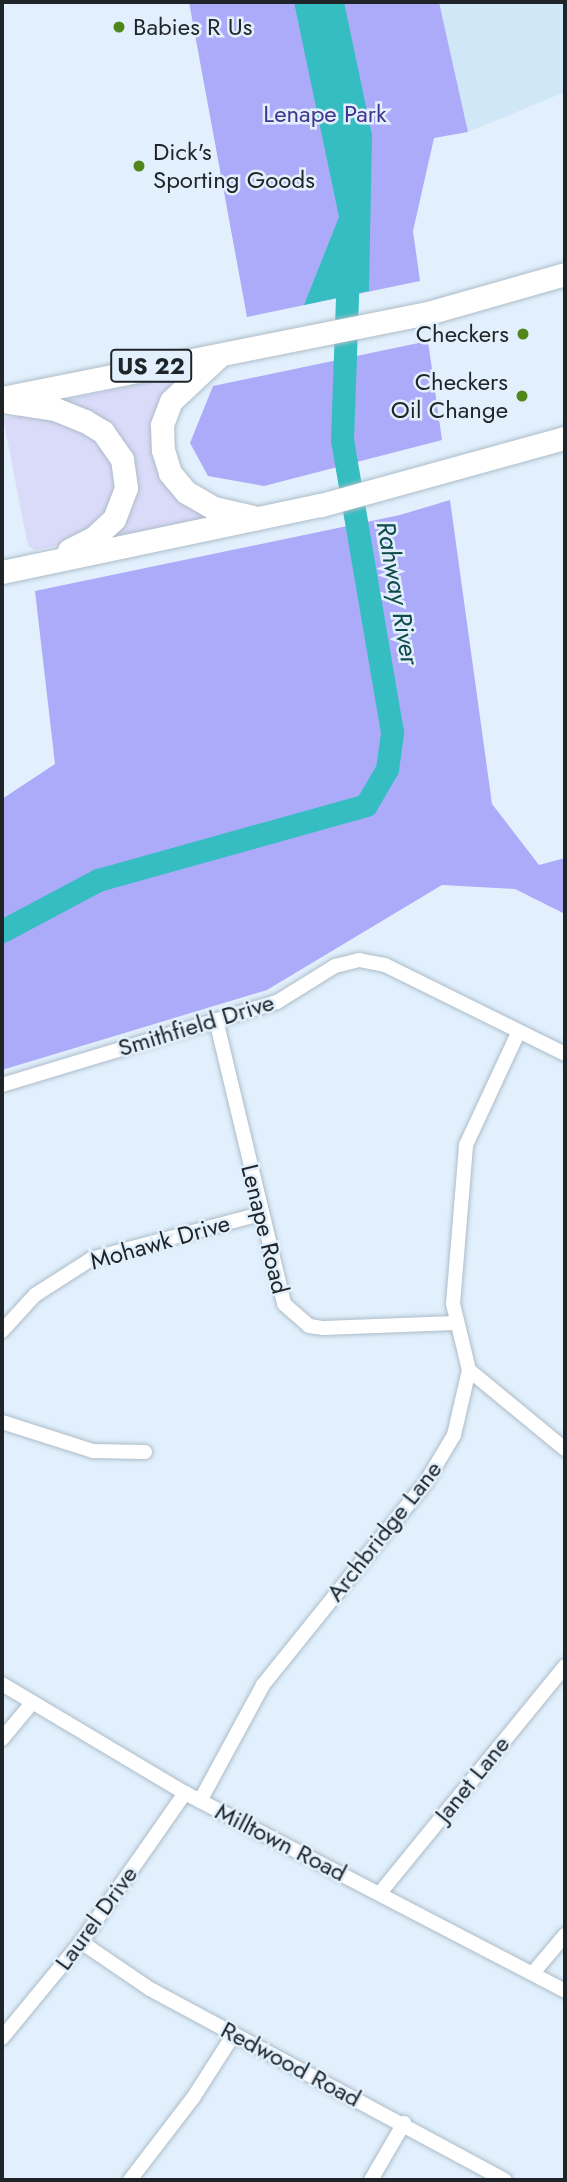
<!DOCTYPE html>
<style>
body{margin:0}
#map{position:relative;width:567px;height:2182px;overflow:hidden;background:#e1f0fc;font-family:Jost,sans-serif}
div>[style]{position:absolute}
.built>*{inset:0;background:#d0e7f8}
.green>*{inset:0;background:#dadbf9}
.forest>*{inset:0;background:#ababfa}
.water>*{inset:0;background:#35bdc1}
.river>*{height:23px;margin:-11.5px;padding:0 11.5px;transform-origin:11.5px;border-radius:11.5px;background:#35bdc1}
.roads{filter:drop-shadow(0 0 2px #adbcc8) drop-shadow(0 0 2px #adbcc8)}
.minor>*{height:14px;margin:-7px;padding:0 7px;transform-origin:7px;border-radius:7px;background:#fff}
.trunk>*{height:23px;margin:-11.5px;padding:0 11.5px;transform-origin:11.5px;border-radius:11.5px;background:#fff}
.dots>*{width:19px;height:19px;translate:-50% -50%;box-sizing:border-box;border:4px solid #e1f0fc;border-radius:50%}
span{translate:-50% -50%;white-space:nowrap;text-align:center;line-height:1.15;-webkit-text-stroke:5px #e1f0fc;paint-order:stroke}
.shield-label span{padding:2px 5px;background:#e1f0fc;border:2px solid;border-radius:5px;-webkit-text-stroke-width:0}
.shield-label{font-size:23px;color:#1e2428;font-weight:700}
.poi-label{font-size:24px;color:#1e2428}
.left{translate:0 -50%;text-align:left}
.right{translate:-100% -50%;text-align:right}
.park-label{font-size:24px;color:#41358f}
.street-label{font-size:24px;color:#1e2428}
.water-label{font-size:26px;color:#104a4b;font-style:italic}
.frame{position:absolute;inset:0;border:4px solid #1e2428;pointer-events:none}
</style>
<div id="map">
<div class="built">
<div style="clip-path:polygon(439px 2px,565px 2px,565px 92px,468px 132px)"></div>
</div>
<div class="green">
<div style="clip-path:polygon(176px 377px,155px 422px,205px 518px,119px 536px,112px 531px,133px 487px,63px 400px)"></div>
<div style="clip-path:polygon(41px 413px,98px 438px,115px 465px,115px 502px,74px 542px,35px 550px,28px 546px,3px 418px)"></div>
</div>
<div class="forest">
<div style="clip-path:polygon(189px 2px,439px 2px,468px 132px,434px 138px,413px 231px,420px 281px,247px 317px)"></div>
<div style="clip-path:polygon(428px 341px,442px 440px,264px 486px,208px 476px,190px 443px,213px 386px)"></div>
<div style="clip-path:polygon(450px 500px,492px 804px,539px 865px,565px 858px,565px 914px,515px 889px,442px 885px,267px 990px,2px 1070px,2px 799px,55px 764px,35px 591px,400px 515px)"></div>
</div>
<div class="water">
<div style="clip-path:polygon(294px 2px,344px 2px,372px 135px,369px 291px,304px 305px,339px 217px)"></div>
</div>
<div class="river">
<div style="left:2px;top:931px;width:109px;rotate:-28deg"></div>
<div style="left:98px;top:880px;width:278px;rotate:-15.6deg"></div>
<div style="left:366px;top:805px;width:42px;rotate:-59.7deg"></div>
<div style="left:387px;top:769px;width:37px;rotate:-82deg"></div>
<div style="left:392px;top:732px;width:295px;rotate:-99.7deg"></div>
<div style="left:342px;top:441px;width:173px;rotate:-88deg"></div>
</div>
<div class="roads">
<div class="minor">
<div style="left:216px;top:1020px;width:292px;rotate:76.5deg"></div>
<div style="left:284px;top:1304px;width:33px;rotate:41deg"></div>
<div style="left:309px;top:1326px;width:15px;rotate:8deg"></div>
<div style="left:324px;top:1328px;width:131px;rotate:-2.2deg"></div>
<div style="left:2px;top:1085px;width:287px;rotate:-16.8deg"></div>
<div style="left:277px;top:1002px;width:68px;rotate:-31.8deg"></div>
<div style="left:335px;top:966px;width:25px;rotate:-14deg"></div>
<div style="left:359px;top:960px;width:26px;rotate:11deg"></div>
<div style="left:385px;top:965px;width:201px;rotate:26.3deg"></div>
<div style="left:2px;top:1331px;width:49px;rotate:-47.5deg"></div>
<div style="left:35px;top:1295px;width:67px;rotate:-32.7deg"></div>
<div style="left:91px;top:1259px;width:175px;rotate:-14.9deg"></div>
<div style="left:469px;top:1370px;width:124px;rotate:39.5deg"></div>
<div style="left:2px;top:1422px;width:96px;rotate:17.7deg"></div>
<div style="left:93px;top:1451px;width:52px;rotate:1.1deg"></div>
<div style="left:2px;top:1684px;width:213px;rotate:30.8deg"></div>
<div style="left:185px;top:1793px;width:428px;rotate:27.5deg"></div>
<div style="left:2px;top:1739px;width:47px;rotate:-50.2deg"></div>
<div style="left:200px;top:1801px;width:132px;rotate:-61.5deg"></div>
<div style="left:263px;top:1685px;width:260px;rotate:-51.2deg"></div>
<div style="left:426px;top:1482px;width:55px;rotate:-59.2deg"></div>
<div style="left:454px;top:1435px;width:67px;rotate:-77deg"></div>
<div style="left:469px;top:1370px;width:68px;rotate:-103.6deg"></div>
<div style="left:453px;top:1304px;width:160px;rotate:-85.3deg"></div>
<div style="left:466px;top:1145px;width:123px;rotate:-65.1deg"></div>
<div style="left:380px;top:1893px;width:293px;rotate:-50.8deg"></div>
<div style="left:81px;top:1942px;width:83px;rotate:34.3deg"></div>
<div style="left:150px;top:1989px;width:403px;rotate:28.3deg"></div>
<div style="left:533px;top:1973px;width:50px;rotate:-49.9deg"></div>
<div style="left:2px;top:2038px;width:124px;rotate:-50.5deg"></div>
<div style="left:81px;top:1942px;width:182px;rotate:-55.1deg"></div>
<div style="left:130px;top:2180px;width:103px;rotate:-52.5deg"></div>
<div style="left:193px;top:2098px;width:76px;rotate:-57.4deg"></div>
<div style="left:371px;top:2180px;width:66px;rotate:-59.9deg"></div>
</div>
<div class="trunk">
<div style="left:220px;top:355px;width:67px;rotate:136.8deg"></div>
<div style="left:171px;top:401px;width:26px;rotate:111deg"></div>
<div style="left:162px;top:425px;width:25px;rotate:88deg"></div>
<div style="left:163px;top:450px;width:24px;rotate:73deg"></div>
<div style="left:170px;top:473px;width:25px;rotate:50deg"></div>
<div style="left:186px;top:492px;width:32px;rotate:30deg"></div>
<div style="left:214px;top:508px;width:39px;rotate:13deg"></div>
<div style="left:2px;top:398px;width:434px;rotate:-11.3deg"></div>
<div style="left:428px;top:313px;width:142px;rotate:-15.9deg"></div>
<div style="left:8px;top:402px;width:48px;rotate:8.5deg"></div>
<div style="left:55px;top:409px;width:32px;rotate:22deg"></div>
<div style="left:85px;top:421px;width:21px;rotate:31deg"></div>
<div style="left:103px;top:432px;width:33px;rotate:55deg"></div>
<div style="left:122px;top:459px;width:29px;rotate:82deg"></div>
<div style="left:126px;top:488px;width:33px;rotate:111deg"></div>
<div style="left:114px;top:519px;width:26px;rotate:137deg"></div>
<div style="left:95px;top:537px;width:29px;rotate:153deg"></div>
<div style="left:2px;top:572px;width:326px;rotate:-11.9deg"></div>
<div style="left:321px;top:505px;width:253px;rotate:-15.4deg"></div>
</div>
</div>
<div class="dots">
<div style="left:119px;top:27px;background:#51861d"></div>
<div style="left:139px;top:166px;background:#51861d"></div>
<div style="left:523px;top:334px;background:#51861d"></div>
<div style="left:522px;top:396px;background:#51861d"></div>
</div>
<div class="shield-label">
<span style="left:151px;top:366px">US 22</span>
</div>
<div class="poi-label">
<span class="left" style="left:133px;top:27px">Babies R Us</span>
<span class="left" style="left:153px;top:166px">Dick's<br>Sporting Goods</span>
<span class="right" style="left:509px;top:334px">Checkers</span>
<span class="right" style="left:508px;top:396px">Checkers<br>Oil Change</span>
</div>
<div class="park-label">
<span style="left:325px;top:114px">Lenape Park</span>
</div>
<div class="street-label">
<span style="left:196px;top:1025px;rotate:-17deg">Smithfield Drive</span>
<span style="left:265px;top:1229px;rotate:76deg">Lenape Road</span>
<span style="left:160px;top:1242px;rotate:-16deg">Mohawk Drive</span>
<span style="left:384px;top:1531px;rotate:-52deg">Archbridge Lane</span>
<span style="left:472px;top:1779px;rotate:-51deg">Janet Lane</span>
<span style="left:281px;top:1842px;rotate:27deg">Milltown Road</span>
<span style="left:96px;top:1918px;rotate:-54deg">Laurel Drive</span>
<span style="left:291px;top:2064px;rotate:28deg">Redwood Road</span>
</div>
<div class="water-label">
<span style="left:397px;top:593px;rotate:80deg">Rahway River</span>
</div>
<div class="frame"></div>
</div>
